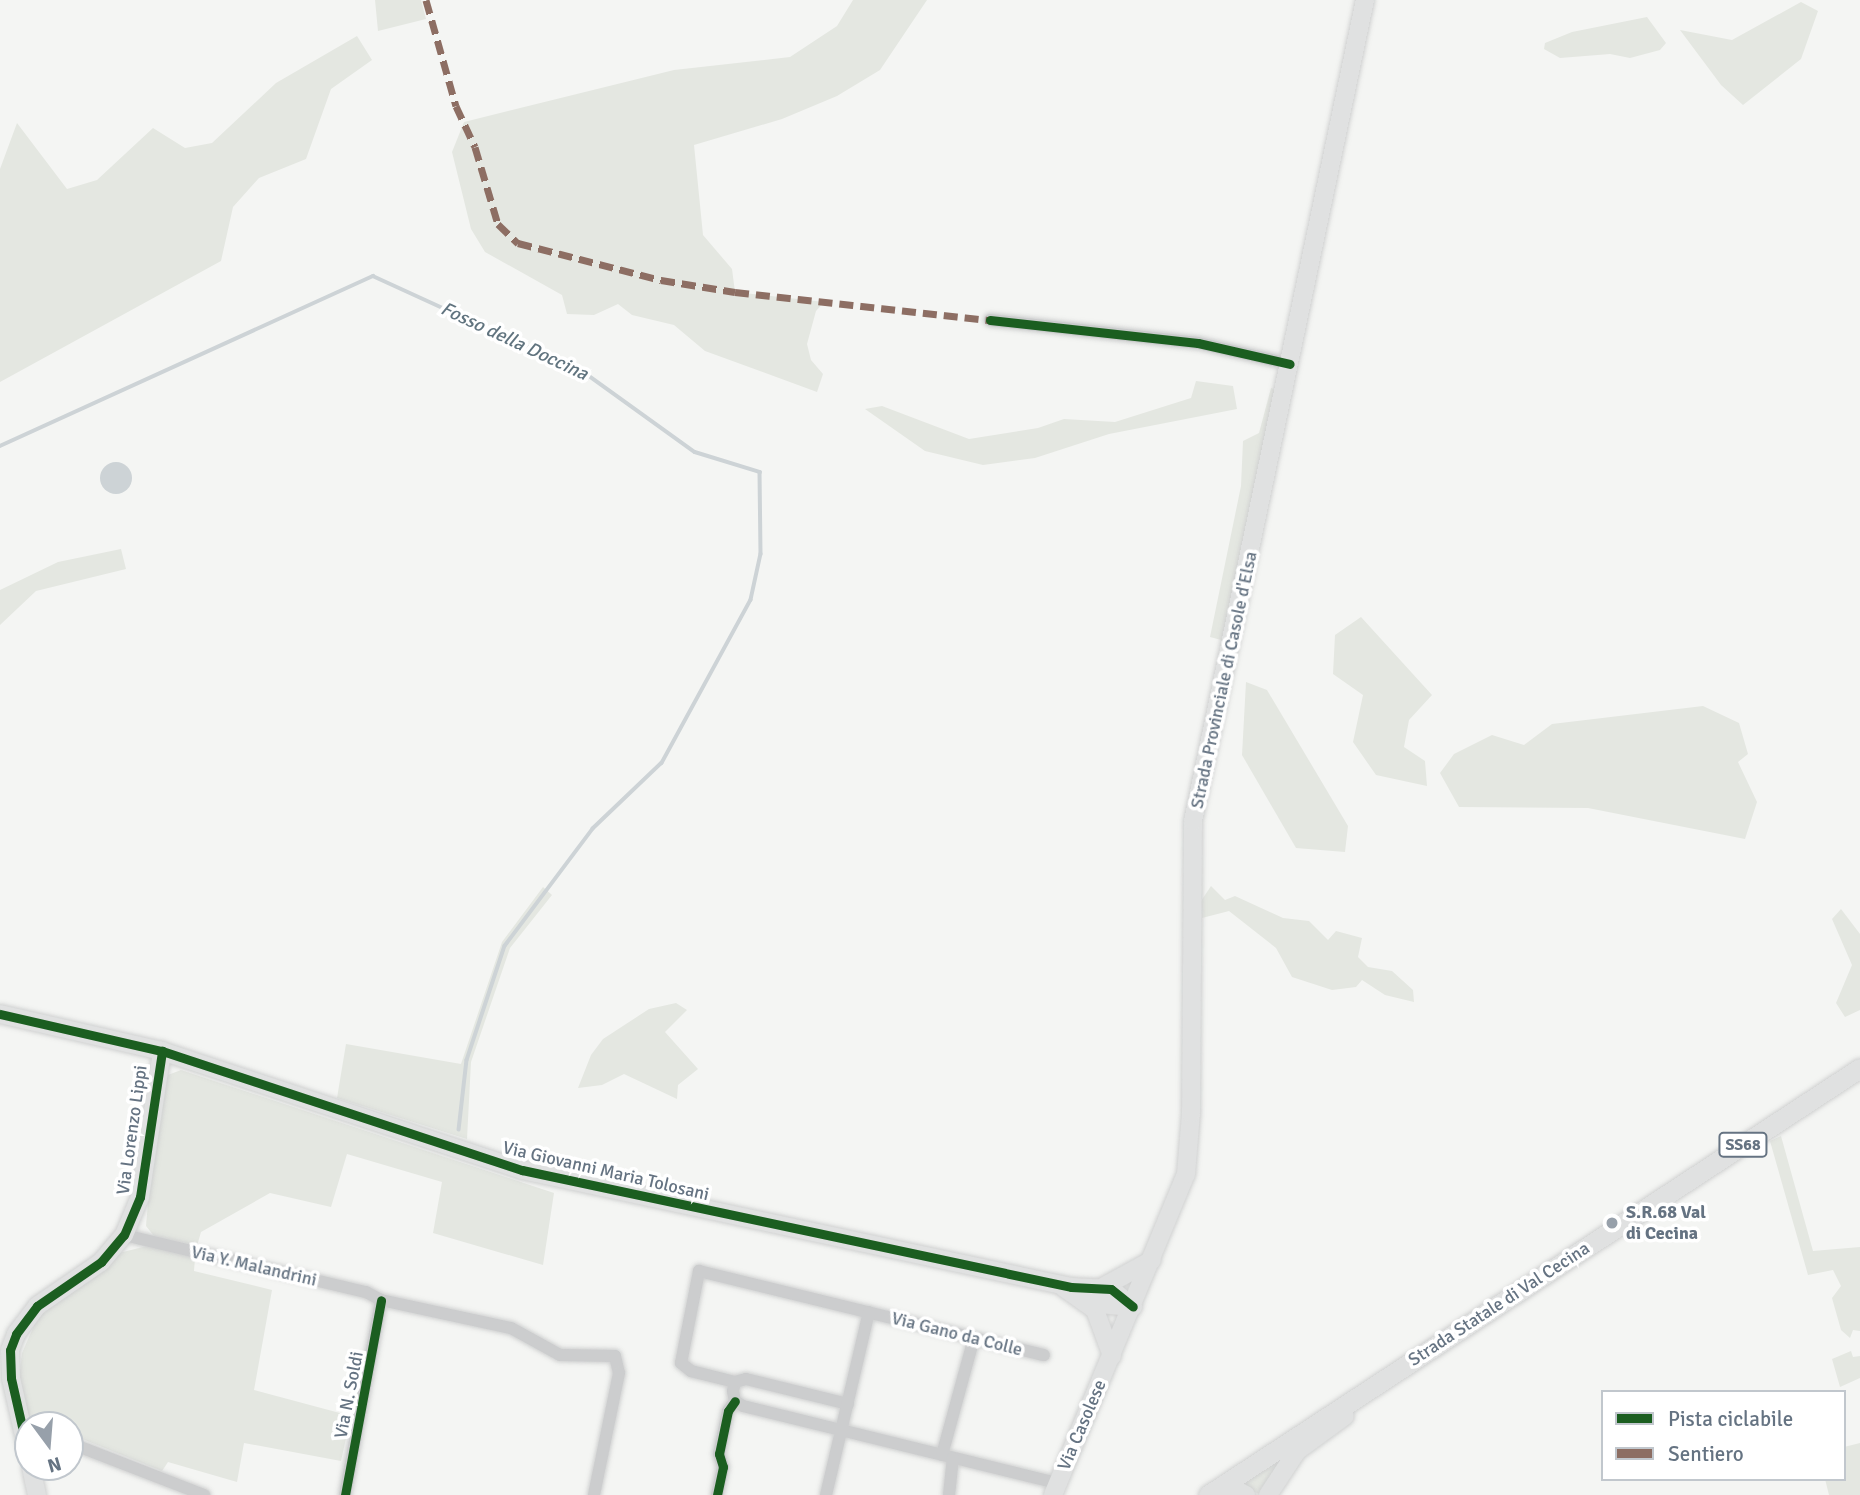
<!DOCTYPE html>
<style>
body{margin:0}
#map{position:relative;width:1860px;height:1495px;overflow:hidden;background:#f4f5f3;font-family:Signika,sans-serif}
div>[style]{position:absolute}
.green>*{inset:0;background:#e4e7e1}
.water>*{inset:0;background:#cdd3d6}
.round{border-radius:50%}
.stream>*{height:3.5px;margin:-1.75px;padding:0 1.75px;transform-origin:1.75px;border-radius:1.75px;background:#cdd3d6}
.roads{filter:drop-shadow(0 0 2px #d0d1d1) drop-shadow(0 0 2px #d0d1d1)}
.street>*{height:12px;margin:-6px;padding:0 6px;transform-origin:6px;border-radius:6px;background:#cccdce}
.secondary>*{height:18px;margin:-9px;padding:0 9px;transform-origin:9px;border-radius:9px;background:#e0e1e1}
.primary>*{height:19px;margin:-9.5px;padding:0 9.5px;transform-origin:9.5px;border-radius:9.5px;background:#e0e1e1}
.quiet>*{height:7px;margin-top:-3.5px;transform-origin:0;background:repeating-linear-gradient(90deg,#8d6e63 0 14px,transparent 0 21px)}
.cycleway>*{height:9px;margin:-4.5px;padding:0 4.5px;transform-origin:4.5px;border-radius:4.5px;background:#1b5e20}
.dots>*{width:19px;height:19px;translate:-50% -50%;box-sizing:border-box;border:4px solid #fff;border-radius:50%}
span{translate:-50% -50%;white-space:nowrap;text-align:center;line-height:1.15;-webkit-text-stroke:7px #fff;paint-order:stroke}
.shield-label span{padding:2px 5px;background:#fff;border:2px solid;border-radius:5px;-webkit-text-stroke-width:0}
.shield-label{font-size:16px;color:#657382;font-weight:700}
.street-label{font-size:18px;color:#657382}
.poi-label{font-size:18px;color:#657382;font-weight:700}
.left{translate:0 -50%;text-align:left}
.water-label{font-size:19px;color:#61747f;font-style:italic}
.legend{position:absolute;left:1601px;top:1390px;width:245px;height:91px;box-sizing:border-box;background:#fff;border:2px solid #c1c7cd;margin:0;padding:9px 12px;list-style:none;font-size:21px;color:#657382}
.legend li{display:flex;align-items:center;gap:14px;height:35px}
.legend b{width:35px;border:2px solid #c1c7cd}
.north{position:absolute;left:14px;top:1411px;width:70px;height:70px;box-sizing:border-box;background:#fff;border:2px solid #c1c7cd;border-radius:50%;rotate:164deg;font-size:19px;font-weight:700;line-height:28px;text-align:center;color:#657382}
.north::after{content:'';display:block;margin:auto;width:24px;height:32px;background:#97a0aa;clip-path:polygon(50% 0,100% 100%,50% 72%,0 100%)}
</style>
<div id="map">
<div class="green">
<div style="clip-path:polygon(375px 0,421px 0,426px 19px,378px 31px)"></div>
<div style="clip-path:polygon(853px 0,927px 0,880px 70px,837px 96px,782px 119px,694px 145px,703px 235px,732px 269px,735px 292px,824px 302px,816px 311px,807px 344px,811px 360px,823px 374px,817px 392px,705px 351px,674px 325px,632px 315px,618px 304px,594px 315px,567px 314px,562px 295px,485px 252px,471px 229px,452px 152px,464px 122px,674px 70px,790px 57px,837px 26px)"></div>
<div style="clip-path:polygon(1801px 2px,1818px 11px,1801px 59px,1743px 105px,1721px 85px,1680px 30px,1732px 40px)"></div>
<div style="clip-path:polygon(1647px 17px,1666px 43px,1660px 50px,1630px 58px,1610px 54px,1560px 58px,1544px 49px,1545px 43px,1572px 32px)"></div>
<div style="clip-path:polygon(357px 36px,372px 60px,331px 89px,306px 159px,259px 178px,233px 207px,221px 261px,0 382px,0 169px,17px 123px,67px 189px,97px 180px,153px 128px,185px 148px,212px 143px,276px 83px)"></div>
<div style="clip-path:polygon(1196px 381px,1233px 386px,1237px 409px,1109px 434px,1035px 458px,983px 465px,925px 451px,865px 409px,882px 406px,969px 439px,1038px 428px,1064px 419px,1115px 422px,1191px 398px)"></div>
<div style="clip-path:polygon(1271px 388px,1279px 390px,1225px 641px,1210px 637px,1241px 486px,1243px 441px,1259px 433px)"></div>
<div style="clip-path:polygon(121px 549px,126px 569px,36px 591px,0 625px,0 590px,58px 562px)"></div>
<div style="clip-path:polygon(1361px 617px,1432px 695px,1409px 720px,1404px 747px,1425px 761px,1427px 786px,1376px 775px,1353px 742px,1363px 695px,1333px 674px,1335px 635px)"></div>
<div style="clip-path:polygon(1246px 682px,1267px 690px,1348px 826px,1345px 852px,1296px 848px,1242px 755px)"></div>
<div style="clip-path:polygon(1703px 706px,1739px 723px,1748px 754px,1738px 762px,1757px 802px,1745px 839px,1588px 808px,1459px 807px,1440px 773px,1454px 754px,1492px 735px,1524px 745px,1552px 724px)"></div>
<div style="clip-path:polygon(1211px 886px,1225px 900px,1235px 896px,1283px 918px,1309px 921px,1328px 940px,1336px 931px,1362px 938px,1358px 957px,1368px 967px,1392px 971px,1413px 990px,1414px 1002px,1385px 995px,1362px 980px,1356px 987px,1332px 990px,1292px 977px,1276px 948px,1229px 911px,1202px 918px,1201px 901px)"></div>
<div style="clip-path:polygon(543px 887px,552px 895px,510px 948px,471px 1062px,467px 1139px,337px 1098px,346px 1044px,461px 1064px,502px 942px)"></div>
<div style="clip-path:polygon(1841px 909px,1860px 934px,1860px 1010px,1845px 1017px,1836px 1003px,1852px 965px,1832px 919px)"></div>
<div style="clip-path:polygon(676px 1003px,687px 1010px,665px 1032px,698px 1069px,678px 1085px,677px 1099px,624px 1074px,602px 1085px,578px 1088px,591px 1055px,603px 1039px,649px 1009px)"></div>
<div style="clip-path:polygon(181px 1070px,554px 1193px,543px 1265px,433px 1233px,442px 1182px,347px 1154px,331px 1207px,270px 1193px,201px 1232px,197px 1246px,154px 1236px,146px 1226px,157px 1098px,168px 1075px)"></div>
<div style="clip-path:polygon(1781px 1136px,1813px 1251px,1860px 1247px,1860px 1331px,1853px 1330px,1850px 1338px,1841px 1330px,1832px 1298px,1841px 1286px,1833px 1270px,1808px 1275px,1770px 1141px)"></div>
<div style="clip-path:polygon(147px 1246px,195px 1258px,194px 1271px,272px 1290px,254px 1390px,351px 1416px,341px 1461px,244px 1443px,237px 1482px,168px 1462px,162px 1471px,70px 1434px,70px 1425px,37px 1425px,26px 1418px,19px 1381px,22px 1353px,39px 1314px,119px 1253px)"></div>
<div style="clip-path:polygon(1851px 1351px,1853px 1357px,1860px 1356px,1860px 1378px,1840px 1387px,1832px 1359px)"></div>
<div style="clip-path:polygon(1860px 1443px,1860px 1495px,1829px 1495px,1825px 1479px,1844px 1479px,1844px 1447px)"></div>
<div style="clip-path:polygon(1286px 1453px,1263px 1495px,1237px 1486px)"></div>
</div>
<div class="water">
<div class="round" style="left:100px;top:462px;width:32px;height:32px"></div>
</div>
<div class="stream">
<div style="left:0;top:446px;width:410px;rotate:-24.5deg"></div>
<div style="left:373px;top:276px;width:233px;rotate:24.6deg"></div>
<div style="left:585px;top:373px;width:135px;rotate:35.7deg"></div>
<div style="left:695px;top:452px;width:68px;rotate:17.1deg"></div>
<div style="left:760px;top:472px;width:82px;rotate:89.3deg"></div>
<div style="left:761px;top:554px;width:47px;rotate:102.3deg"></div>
<div style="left:751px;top:600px;width:186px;rotate:118.6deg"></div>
<div style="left:662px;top:763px;width:95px;rotate:136.3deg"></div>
<div style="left:593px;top:829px;width:146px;rotate:126.9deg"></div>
<div style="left:505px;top:946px;width:120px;rotate:108.4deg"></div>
<div style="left:467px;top:1060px;width:70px;rotate:96.5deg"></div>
</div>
<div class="roads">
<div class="street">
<div style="left:990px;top:320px;width:209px;rotate:6.3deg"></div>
<div style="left:1198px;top:343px;width:94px;rotate:12.9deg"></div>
<div style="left:124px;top:1235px;width:249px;rotate:13.3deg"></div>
<div style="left:366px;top:1292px;width:17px;rotate:28deg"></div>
<div style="left:381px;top:1300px;width:133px;rotate:12.2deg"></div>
<div style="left:511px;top:1328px;width:56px;rotate:28.9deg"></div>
<div style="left:560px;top:1355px;width:55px;rotate:1deg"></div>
<div style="left:615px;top:1356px;width:17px;rotate:77deg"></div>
<div style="left:619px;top:1373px;width:125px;rotate:101.6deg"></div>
<div style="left:735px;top:1382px;width:45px;rotate:-166deg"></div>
<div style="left:691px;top:1371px;width:13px;rotate:-141deg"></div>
<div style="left:681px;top:1363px;width:94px;rotate:-78.9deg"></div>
<div style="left:699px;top:1271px;width:355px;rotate:13.7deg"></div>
<div style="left:848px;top:1404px;width:105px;rotate:-166.2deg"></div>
<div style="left:746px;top:1379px;width:11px;rotate:165deg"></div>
<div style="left:735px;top:1382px;width:9px;rotate:103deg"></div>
<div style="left:733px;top:1391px;width:10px;rotate:79deg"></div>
<div style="left:735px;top:1401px;width:9px;rotate:32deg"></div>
<div style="left:743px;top:1406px;width:323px;rotate:13.8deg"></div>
<div style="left:70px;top:1443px;width:144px;rotate:21.2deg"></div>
<div style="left:942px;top:1455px;width:121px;rotate:-74.7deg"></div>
<div style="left:345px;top:1495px;width:198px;rotate:-79.5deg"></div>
<div style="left:717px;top:1495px;width:29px;rotate:-78deg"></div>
<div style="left:723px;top:1467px;width:14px;rotate:-107deg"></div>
<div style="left:719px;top:1454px;width:44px;rotate:-78.2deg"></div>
<div style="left:728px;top:1411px;width:12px;rotate:-55deg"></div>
<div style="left:826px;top:1495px;width:188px;rotate:-76.8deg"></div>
<div style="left:949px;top:1495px;width:37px;rotate:-84deg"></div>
</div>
<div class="secondary">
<div style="left:0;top:1014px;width:166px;rotate:12.9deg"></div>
<div style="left:162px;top:1051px;width:379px;rotate:18.3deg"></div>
<div style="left:522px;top:1170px;width:561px;rotate:12.03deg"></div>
<div style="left:1071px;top:1287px;width:40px;rotate:2.9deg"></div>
<div style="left:1111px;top:1289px;width:28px;rotate:39deg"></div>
<div style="left:1064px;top:1288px;width:38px;rotate:35deg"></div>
<div style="left:1095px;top:1310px;width:49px;rotate:69.7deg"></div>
<div style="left:1101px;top:1288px;width:58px;rotate:-28.8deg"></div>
<div style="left:1088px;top:1303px;width:45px;rotate:5.1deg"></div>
<div style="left:28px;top:1453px;width:77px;rotate:-102.8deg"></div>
<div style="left:11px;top:1378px;width:28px;rotate:-92deg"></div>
<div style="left:10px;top:1350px;width:17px;rotate:-69deg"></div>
<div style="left:16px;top:1334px;width:35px;rotate:-53deg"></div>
<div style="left:37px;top:1306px;width:78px;rotate:-34.5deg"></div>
<div style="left:101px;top:1262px;width:35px;rotate:-50deg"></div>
<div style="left:124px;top:1235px;width:41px;rotate:-67.2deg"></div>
<div style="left:140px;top:1197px;width:148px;rotate:-81.4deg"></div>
<div style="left:31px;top:1467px;width:29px;rotate:78deg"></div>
<div style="left:1225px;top:1484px;width:24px;rotate:28deg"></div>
<div style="left:1053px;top:1495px;width:347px;rotate:-67.5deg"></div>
<div style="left:1186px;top:1174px;width:61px;rotate:-85.3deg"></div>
<div style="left:1191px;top:1113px;width:292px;rotate:-89.6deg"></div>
<div style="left:1193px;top:821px;width:839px;rotate:-78.17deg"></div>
<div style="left:1268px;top:1495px;width:53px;rotate:-56.6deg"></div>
<div style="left:1297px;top:1451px;width:59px;rotate:-36.1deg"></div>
</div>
<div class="primary">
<div style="left:1208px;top:1495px;width:779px;rotate:-33.22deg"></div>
</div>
</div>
<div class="quiet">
<div style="left:426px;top:0;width:110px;rotate:74.2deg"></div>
<div style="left:456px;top:106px;width:45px;rotate:65.1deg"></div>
<div style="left:475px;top:147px;width:80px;rotate:73.4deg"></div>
<div style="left:498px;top:224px;width:28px;rotate:44deg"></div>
<div style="left:518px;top:243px;width:148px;rotate:14.5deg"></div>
<div style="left:661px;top:280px;width:75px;rotate:9.2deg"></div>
<div style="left:735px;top:292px;width:257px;rotate:6.3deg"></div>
</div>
<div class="cycleway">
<div style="left:990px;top:320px;width:209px;rotate:6.3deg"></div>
<div style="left:1198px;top:343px;width:94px;rotate:12.9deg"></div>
<div style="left:0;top:1014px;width:166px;rotate:12.9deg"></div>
<div style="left:162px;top:1051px;width:379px;rotate:18.3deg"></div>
<div style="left:522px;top:1170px;width:561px;rotate:12.03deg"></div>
<div style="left:1071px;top:1287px;width:40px;rotate:2.9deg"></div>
<div style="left:1111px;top:1289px;width:28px;rotate:39deg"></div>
<div style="left:28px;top:1453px;width:77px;rotate:-102.8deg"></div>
<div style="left:11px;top:1378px;width:28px;rotate:-92deg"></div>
<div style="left:10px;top:1350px;width:17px;rotate:-69deg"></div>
<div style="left:16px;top:1334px;width:35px;rotate:-53deg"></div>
<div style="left:37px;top:1306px;width:78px;rotate:-34.5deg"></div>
<div style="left:101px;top:1262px;width:35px;rotate:-50deg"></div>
<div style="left:124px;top:1235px;width:41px;rotate:-67.2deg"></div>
<div style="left:140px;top:1197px;width:148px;rotate:-81.4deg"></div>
<div style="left:345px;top:1495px;width:198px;rotate:-79.5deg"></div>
<div style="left:717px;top:1495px;width:29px;rotate:-78deg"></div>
<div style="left:723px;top:1467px;width:14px;rotate:-107deg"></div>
<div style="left:719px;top:1454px;width:44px;rotate:-78.2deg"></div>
<div style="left:728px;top:1411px;width:12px;rotate:-55deg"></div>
</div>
<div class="dots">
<div style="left:1612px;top:1223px;background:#97a0aa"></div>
</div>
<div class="shield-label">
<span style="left:1743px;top:1145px">SS68</span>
</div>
<div class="street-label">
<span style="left:1224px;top:680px;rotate:-78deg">Strada Provinciale di Casole d'Elsa</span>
<span style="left:132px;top:1130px;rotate:-82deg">Via Lorenzo Lippi</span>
<span style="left:606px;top:1171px;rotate:13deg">Via Giovanni Maria Tolosani</span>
<span style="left:254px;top:1266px;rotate:13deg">Via Y. Malandrini</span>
<span style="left:1499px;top:1304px;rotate:-33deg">Strada Statale di Val Cecina</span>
<span style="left:957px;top:1334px;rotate:14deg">Via Gano da Colle</span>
<span style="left:349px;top:1395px;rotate:-79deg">Via N. Soldi</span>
<span style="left:1082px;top:1425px;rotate:-67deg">Via Casolese</span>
</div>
<div class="poi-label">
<span class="left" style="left:1626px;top:1223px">S.R.68 Val<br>di Cecina</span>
</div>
<div class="water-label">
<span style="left:514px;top:342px;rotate:25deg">Fosso della Doccina</span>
</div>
<ul class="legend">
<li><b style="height:9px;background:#1b5e20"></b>Pista ciclabile</li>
<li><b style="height:9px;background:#8d6e63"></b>Sentiero</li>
</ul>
<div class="north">N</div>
</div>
